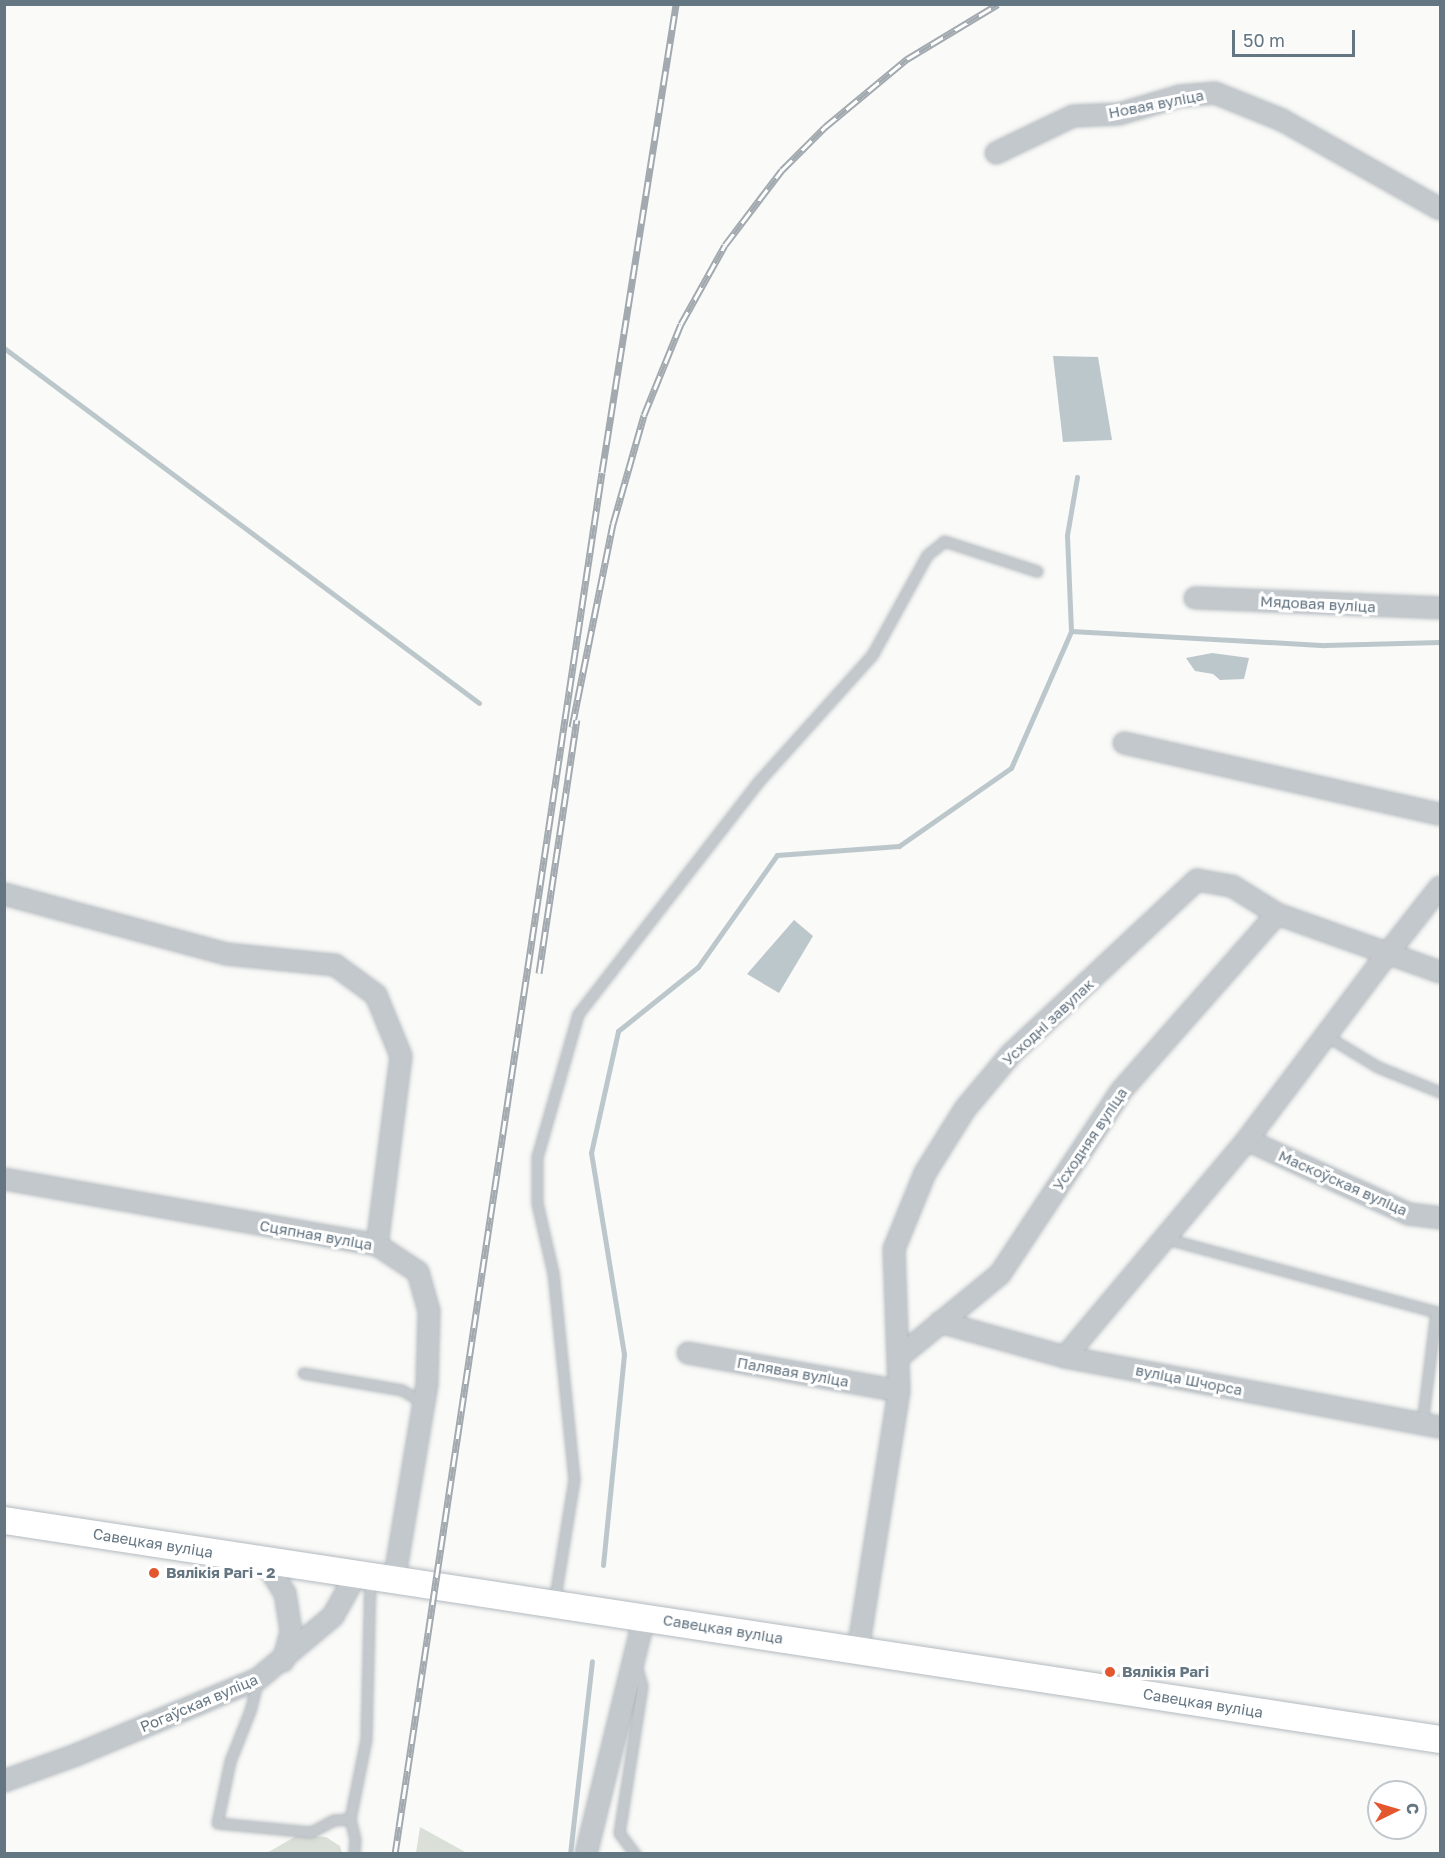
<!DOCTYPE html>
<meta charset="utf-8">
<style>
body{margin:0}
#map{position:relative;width:1445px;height:1858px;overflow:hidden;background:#fafaf8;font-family:"Golos Text",sans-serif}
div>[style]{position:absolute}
.green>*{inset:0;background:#dadfd7}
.water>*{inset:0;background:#bbc7cb}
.stream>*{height:5px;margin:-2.5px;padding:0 2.5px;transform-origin:2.5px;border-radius:2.5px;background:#bbc7cb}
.roads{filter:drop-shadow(0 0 2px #b3babf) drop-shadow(0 0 2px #b3babf)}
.lane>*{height:9px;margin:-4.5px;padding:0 4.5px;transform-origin:4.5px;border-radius:4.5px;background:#c3c8cc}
.street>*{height:20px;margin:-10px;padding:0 10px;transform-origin:10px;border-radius:10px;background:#c3c8cc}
.secondary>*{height:27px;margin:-13.5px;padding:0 13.5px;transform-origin:13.5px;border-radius:13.5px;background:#fff}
.rail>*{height:7px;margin-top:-3.5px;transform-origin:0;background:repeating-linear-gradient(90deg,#fff 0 14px,#a2aab0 0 28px);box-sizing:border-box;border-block:2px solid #a2aab0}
.dots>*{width:16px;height:16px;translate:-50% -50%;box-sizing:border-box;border:3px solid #fff;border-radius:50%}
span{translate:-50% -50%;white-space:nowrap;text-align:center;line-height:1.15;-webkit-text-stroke:6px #fff;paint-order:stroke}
.street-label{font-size:15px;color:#657683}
.poi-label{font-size:15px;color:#657683;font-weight:700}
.left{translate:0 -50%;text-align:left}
.frame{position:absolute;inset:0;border:6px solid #657683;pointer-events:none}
.north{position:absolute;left:1367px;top:1780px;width:60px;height:60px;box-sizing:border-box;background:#fff;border:2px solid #c1c8cd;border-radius:50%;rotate:85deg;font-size:16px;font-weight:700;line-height:24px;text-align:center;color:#657683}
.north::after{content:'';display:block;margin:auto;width:21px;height:27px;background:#e4572e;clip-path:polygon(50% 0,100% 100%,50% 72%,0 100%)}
.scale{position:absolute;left:1232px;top:30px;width:123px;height:27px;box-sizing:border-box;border:3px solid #657683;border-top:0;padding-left:8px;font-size:18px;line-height:21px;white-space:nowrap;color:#657683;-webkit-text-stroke:4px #fff;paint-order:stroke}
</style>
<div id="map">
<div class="green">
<div style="clip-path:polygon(420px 1827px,467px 1853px,416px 1853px)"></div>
<div style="clip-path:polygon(298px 1835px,326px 1837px,340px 1846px,342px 1853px,265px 1854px)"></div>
</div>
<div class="water">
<div style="clip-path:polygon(1053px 356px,1098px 357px,1112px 440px,1063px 442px)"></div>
<div style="clip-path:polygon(1212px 653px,1249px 658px,1244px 679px,1220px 680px,1213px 674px,1195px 671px,1186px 658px)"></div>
<div style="clip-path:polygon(794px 920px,813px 936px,779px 993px,747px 974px)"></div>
</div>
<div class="stream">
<div style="left:4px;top:348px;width:593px;rotate:36.77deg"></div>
<div style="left:1071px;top:631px;width:254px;rotate:3.2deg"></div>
<div style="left:1325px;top:645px;width:115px;rotate:-1.5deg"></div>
<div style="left:603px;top:1565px;width:212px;rotate:-84.3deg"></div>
<div style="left:624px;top:1354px;width:204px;rotate:-99.3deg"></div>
<div style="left:591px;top:1153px;width:125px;rotate:-77.5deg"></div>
<div style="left:618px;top:1031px;width:102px;rotate:-38.7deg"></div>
<div style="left:698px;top:967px;width:137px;rotate:-54.8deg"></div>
<div style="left:777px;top:855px;width:122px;rotate:-4.2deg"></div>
<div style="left:899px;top:846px;width:136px;rotate:-34.9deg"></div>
<div style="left:1011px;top:768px;width:150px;rotate:-66.3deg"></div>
<div style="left:1071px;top:631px;width:96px;rotate:-92.4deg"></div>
<div style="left:1067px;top:535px;width:59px;rotate:-80.2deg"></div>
<div style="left:570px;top:1854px;width:194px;rotate:-83.5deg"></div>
</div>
<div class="roads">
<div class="lane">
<div style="left:1325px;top:1035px;width:62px;rotate:31.1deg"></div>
<div style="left:1378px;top:1067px;width:67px;rotate:22deg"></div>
<div style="left:1164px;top:1238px;width:286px;rotate:15.2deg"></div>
<div style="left:303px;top:1373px;width:100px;rotate:9.7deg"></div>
<div style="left:402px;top:1390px;width:26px;rotate:31deg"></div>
<div style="left:1422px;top:1424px;width:113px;rotate:-82.9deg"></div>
<div style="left:554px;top:1603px;width:126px;rotate:-80.8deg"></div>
<div style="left:574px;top:1479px;width:207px;rotate:-95.8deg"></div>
<div style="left:553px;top:1273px;width:72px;rotate:-102.9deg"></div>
<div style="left:537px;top:1203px;width:46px;rotate:-90deg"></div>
<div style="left:537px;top:1157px;width:149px;rotate:-74deg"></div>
<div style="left:578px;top:1014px;width:294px;rotate:-52.2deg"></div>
<div style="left:758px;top:782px;width:171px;rotate:-48.1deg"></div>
<div style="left:872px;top:655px;width:114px;rotate:-61.2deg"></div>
<div style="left:927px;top:555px;width:22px;rotate:-39deg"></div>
<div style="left:944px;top:541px;width:98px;rotate:17.9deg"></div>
<div style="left:258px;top:1679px;width:30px;rotate:104deg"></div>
<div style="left:251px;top:1708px;width:57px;rotate:111.6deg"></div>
<div style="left:230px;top:1761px;width:63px;rotate:101.8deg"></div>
<div style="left:217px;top:1823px;width:94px;rotate:5.5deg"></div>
<div style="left:311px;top:1832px;width:26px;rotate:-28deg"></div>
<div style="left:334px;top:1820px;width:16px;rotate:-4deg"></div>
<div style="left:350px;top:1819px;width:21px;rotate:76deg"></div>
<div style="left:355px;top:1839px;width:15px;rotate:94deg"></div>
<div style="left:350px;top:1819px;width:82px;rotate:-78.7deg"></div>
<div style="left:366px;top:1739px;width:162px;rotate:-88.6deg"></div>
<div style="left:635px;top:1854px;width:26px;rotate:-127deg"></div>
<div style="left:619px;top:1833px;width:149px;rotate:-81.1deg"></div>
<div style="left:642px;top:1686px;width:22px;rotate:-106deg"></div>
</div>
<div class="street">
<div style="left:996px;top:153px;width:85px;rotate:-25.7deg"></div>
<div style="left:1073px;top:116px;width:46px;rotate:-2.5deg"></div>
<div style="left:1119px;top:114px;width:64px;rotate:-16.4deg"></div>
<div style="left:1180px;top:96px;width:35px;rotate:-5deg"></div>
<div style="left:1215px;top:93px;width:72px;rotate:21.9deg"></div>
<div style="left:1282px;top:120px;width:181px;rotate:29.4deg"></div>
<div style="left:1195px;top:598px;width:245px;rotate:2.3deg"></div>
<div style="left:1124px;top:743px;width:324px;rotate:12.7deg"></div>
<div style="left:4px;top:894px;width:230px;rotate:15.1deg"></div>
<div style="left:226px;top:954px;width:110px;rotate:5.8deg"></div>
<div style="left:335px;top:965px;width:51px;rotate:36.2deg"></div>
<div style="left:376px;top:995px;width:66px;rotate:67.7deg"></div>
<div style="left:401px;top:1056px;width:191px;rotate:97.2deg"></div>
<div style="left:1247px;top:1140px;width:178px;rotate:24.6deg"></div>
<div style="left:1409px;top:1214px;width:31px;rotate:7deg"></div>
<div style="left:4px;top:1179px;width:379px;rotate:10deg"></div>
<div style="left:377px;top:1245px;width:49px;rotate:33.4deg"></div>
<div style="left:418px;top:1272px;width:41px;rotate:74.2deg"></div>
<div style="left:429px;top:1311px;width:73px;rotate:91.6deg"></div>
<div style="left:427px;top:1384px;width:200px;rotate:99.5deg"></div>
<div style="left:940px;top:1322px;width:130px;rotate:15.6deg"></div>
<div style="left:1065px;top:1357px;width:381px;rotate:10.6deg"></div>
<div style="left:688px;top:1353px;width:214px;rotate:10.2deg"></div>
<div style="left:899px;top:1357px;width:131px;rotate:-39.4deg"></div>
<div style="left:1000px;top:1274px;width:219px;rotate:-56.5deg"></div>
<div style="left:1121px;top:1091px;width:236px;rotate:-48.6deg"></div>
<div style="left:1065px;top:1357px;width:283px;rotate:-50deg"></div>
<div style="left:1247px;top:1140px;width:234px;rotate:-53deg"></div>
<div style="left:1388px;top:953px;width:84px;rotate:-51.8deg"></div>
<div style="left:264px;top:1560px;width:39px;rotate:58deg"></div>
<div style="left:285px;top:1593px;width:39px;rotate:81deg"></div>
<div style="left:291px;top:1632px;width:30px;rotate:105deg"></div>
<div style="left:858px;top:1650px;width:262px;rotate:-81deg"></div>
<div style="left:899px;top:1391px;width:142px;rotate:-92deg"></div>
<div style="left:894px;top:1249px;width:82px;rotate:-67.8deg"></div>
<div style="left:925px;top:1173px;width:75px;rotate:-58deg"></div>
<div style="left:965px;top:1109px;width:72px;rotate:-50.1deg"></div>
<div style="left:1011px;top:1054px;width:255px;rotate:-43.1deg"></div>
<div style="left:1197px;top:880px;width:36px;rotate:10deg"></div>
<div style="left:1232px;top:886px;width:53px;rotate:31.9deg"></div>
<div style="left:1277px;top:914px;width:173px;rotate:19.6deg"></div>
<div style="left:4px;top:1781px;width:77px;rotate:-19.9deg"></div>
<div style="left:76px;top:1755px;width:197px;rotate:-22.7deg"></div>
<div style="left:258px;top:1679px;width:98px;rotate:-40deg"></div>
<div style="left:333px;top:1616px;width:47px;rotate:-60.7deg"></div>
<div style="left:586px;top:1854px;width:244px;rotate:-76.2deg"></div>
</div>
<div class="secondary">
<div style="left:4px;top:1520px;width:1453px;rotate:8.67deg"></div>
</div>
</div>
<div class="rail">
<div style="left:572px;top:727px;width:207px;rotate:-78.6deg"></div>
<div style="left:613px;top:524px;width:113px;rotate:-74.1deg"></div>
<div style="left:644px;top:415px;width:98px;rotate:-67.9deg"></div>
<div style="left:681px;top:324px;width:90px;rotate:-60.9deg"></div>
<div style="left:725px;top:245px;width:94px;rotate:-52.8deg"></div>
<div style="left:782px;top:170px;width:61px;rotate:-45deg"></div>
<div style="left:825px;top:127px;width:107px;rotate:-39.7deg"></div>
<div style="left:907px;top:59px;width:106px;rotate:-31.1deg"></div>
<div style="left:539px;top:973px;width:256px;rotate:-81.5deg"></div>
<div style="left:395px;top:1854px;width:1397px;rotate:-81.48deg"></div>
<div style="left:602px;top:472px;width:474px;rotate:-81deg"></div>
</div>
<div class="dots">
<div style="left:154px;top:1573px;background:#e4572e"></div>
<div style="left:1110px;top:1672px;background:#e4572e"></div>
</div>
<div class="street-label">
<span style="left:1156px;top:104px;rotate:-11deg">Новая вуліца</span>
<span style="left:1318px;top:604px;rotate:3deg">Мядовая вуліца</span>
<span style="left:1048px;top:1022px;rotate:-43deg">Усходні завулак</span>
<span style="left:1090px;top:1139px;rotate:-56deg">Усходняя вуліца</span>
<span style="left:1343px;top:1183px;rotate:24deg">Маскоўская вуліца</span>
<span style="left:316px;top:1235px;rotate:10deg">Сцяпная вуліца</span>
<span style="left:793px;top:1372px;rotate:10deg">Палявая вуліца</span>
<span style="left:1189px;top:1380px;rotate:11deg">вуліца Шчорса</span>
<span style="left:153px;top:1543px;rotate:9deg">Савецкая вуліца</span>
<span style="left:723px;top:1629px;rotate:9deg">Савецкая вуліца</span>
<span style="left:199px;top:1703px;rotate:-23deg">Рогаўская вуліца</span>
<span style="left:1203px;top:1703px;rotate:9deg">Савецкая вуліца</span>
</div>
<div class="poi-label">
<span class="left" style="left:166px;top:1573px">Вялікія Рагі - 2</span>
<span class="left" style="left:1122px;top:1672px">Вялікія Рагі</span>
</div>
<div class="frame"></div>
<div class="north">С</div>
<div class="scale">50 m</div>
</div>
